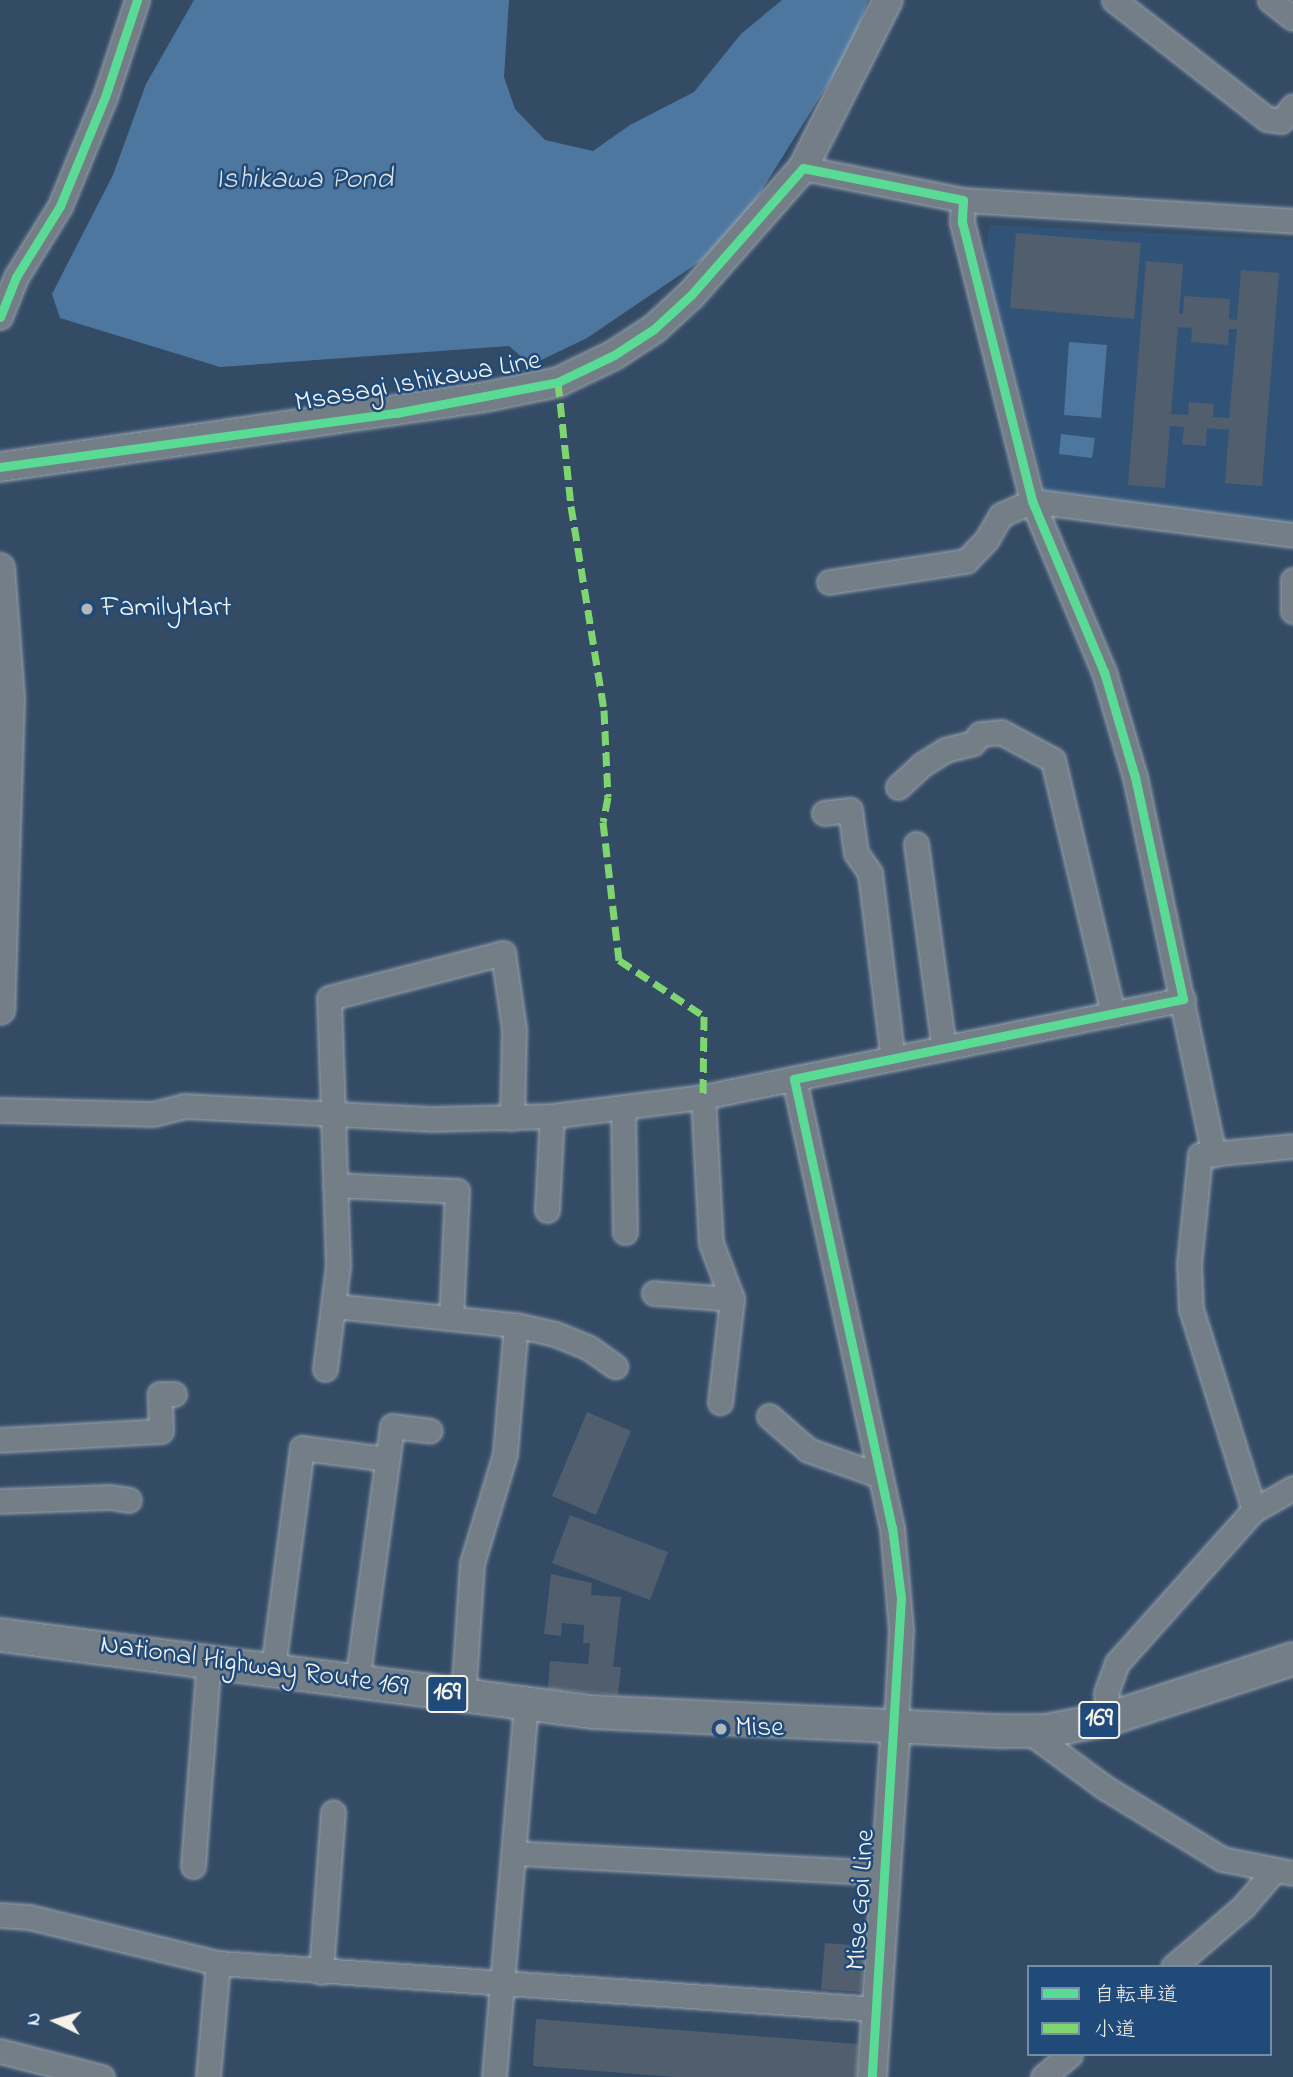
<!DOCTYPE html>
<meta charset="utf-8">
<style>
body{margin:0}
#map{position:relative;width:1293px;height:2077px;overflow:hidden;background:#344b65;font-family:"Indie Flower","Klee One",sans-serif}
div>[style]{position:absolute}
.built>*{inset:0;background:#325378}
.water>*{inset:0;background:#4e77a0}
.building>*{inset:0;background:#515e6d}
.roads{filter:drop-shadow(0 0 2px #9ba5af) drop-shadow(0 0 2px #9ba5af)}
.minor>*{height:23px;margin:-11.5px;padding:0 11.5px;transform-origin:11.5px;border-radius:11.5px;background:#737e87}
.major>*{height:28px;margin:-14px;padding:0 14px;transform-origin:14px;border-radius:14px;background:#737e87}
.highway>*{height:32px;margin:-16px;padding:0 16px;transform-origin:16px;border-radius:16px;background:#737e87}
.quiet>*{height:7px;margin-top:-3.5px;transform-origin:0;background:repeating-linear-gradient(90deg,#7fd670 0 14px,transparent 0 21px)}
.cycleway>*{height:9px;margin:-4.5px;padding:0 4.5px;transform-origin:4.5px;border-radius:4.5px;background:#5adb95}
.dots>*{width:19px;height:19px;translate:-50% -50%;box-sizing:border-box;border:4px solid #1f4a7a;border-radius:50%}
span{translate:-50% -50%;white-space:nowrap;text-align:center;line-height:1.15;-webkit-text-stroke:5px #1f4a7a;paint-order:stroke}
.shield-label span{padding:2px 5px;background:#1f4a7a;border:2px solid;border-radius:5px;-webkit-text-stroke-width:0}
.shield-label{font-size:26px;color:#f4f1e8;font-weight:700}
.street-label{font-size:28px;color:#f4f1e8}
.poi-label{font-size:28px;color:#f4f1e8}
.left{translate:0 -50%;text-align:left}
.water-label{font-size:30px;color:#dcdfde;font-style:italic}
.legend{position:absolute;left:1027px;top:1965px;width:245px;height:91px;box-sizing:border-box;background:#1f4a7a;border:2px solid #748da6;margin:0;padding:9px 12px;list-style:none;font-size:21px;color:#f4f1e8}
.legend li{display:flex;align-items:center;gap:14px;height:35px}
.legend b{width:35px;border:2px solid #748da6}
.north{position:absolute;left:21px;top:1986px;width:70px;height:70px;-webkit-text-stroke:5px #1f4a7a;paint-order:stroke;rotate:275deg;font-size:19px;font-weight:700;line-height:28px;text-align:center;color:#f4f1e8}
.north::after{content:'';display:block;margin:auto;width:24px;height:32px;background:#f4f1e8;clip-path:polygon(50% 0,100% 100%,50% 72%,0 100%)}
</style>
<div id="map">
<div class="built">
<div style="clip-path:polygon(989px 225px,1293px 240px,1293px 524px,1046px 493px,984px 263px)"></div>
</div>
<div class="water">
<div style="clip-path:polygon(194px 0,509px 0,504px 77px,515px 109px,545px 140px,593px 151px,630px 125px,694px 92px,741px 34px,782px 0,868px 0,851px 47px,750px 209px,711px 254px,587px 338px,531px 365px,509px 346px,220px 367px,60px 318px,52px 294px,113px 175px,146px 84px)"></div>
<div style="clip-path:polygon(1069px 342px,1107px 345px,1101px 418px,1064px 415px)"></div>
<div style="clip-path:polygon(1061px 434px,1095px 438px,1092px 458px,1059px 454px)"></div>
</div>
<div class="building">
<div style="clip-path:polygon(1016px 233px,1141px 243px,1134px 319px,1010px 308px)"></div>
<div style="clip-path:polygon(evenodd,1146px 261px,1183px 264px,1179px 314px,1183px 314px,1184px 296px,1230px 299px,1229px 319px,1237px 320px,1241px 270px,1279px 273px,1262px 486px,1225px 483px,1229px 430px,1207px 428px,1206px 446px,1182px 444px,1184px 427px,1170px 426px,1165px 488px,1128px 485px,1146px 261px,1178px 327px,1192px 328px,1191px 342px,1228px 345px,1229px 329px,1237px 329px,1229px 418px,1213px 417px,1214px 404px,1189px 402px,1188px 415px,1171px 414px,1178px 327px)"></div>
<div style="clip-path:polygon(587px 1412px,631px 1431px,596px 1515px,552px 1496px)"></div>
<div style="clip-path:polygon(570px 1515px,668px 1552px,650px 1600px,552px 1563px)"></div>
<div style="clip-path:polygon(551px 1574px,592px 1583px,591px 1595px,621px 1597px,613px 1667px,621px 1667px,618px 1695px,548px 1689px,550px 1661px,588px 1664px,590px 1643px,583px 1643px,584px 1625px,562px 1623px,561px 1636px,544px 1634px)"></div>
<div style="clip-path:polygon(825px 1943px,865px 1946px,861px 1992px,821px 1989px)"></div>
<div style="clip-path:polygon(536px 2019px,858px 2044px,856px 2077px,675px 2077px,533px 2066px)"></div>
</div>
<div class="roads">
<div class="minor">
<div style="left:1114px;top:0;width:194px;rotate:37.9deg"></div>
<div style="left:1267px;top:119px;width:14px;rotate:8deg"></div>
<div style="left:1281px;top:121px;width:19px;rotate:-51deg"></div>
<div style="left:1270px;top:0;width:29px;rotate:38deg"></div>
<div style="left:803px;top:168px;width:163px;rotate:11.3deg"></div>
<div style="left:963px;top:200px;width:331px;rotate:3.6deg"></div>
<div style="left:963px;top:200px;width:22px;rotate:93deg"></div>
<div style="left:962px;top:222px;width:288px;rotate:75.9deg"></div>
<div style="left:1032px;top:501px;width:186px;rotate:67.2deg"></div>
<div style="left:1104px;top:672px;width:109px;rotate:73.6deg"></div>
<div style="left:1135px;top:777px;width:386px;rotate:78.2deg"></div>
<div style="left:0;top:317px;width:43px;rotate:-68.2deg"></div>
<div style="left:16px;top:277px;width:84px;rotate:-58.2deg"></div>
<div style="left:60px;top:206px;width:118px;rotate:-67.6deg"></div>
<div style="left:105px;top:97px;width:102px;rotate:-71.7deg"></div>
<div style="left:1293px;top:580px;width:31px;rotate:90deg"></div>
<div style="left:829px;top:582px;width:139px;rotate:-8.7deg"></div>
<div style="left:966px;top:561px;width:30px;rotate:-46deg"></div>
<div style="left:987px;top:539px;width:28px;rotate:-60deg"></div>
<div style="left:1001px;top:515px;width:34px;rotate:-24deg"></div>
<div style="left:1032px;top:501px;width:263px;rotate:7.4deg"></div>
<div style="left:898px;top:787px;width:34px;rotate:-43deg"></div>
<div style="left:923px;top:764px;width:26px;rotate:-32deg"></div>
<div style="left:945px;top:750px;width:29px;rotate:-14deg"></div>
<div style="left:973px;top:743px;width:11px;rotate:-52deg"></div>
<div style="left:980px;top:734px;width:21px;rotate:-5deg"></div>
<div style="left:1001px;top:732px;width:59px;rotate:28.3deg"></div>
<div style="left:1053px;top:760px;width:261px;rotate:76.7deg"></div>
<div style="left:824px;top:813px;width:26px;rotate:-7deg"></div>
<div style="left:850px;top:810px;width:43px;rotate:82.1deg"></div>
<div style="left:856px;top:853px;width:24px;rotate:55deg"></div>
<div style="left:870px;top:873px;width:187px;rotate:83deg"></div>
<div style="left:916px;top:844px;width:206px;rotate:82.2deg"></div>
<div style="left:794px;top:1079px;width:459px;rotate:77.7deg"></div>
<div style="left:892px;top:1527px;width:103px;rotate:85deg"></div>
<div style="left:901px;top:1630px;width:96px;rotate:93deg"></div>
<div style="left:703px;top:1097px;width:146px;rotate:86.9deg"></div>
<div style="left:711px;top:1243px;width:60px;rotate:69.4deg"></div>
<div style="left:732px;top:1299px;width:104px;rotate:96.6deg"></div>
<div style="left:623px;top:1107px;width:125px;rotate:89.1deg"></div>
<div style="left:0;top:1110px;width:153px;rotate:1.5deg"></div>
<div style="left:153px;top:1114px;width:32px;rotate:-14deg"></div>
<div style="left:184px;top:1106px;width:248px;rotate:3deg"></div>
<div style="left:432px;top:1119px;width:120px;rotate:-1.4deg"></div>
<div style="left:552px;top:1116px;width:152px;rotate:-7.2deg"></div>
<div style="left:703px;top:1097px;width:490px;rotate:-11.5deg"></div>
<div style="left:335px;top:1185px;width:122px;rotate:2.8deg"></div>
<div style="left:457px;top:1191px;width:126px;rotate:92.7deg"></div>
<div style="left:547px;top:1210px;width:94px;rotate:-87deg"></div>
<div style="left:654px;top:1293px;width:78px;rotate:4.4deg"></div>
<div style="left:334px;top:1306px;width:183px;rotate:6deg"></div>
<div style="left:516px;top:1325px;width:129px;rotate:94.9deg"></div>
<div style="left:505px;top:1454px;width:114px;rotate:106.8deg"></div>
<div style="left:472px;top:1563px;width:134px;rotate:93.8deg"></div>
<div style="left:516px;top:1325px;width:40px;rotate:13deg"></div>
<div style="left:555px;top:1334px;width:37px;rotate:22deg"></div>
<div style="left:589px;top:1348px;width:32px;rotate:35deg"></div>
<div style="left:325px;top:1369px;width:104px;rotate:-82.8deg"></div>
<div style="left:338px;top:1266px;width:268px;rotate:-91.9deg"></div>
<div style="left:329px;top:998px;width:180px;rotate:-14.5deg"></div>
<div style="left:503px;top:953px;width:77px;rotate:81.8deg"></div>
<div style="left:514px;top:1029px;width:89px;rotate:91.3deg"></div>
<div style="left:769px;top:1416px;width:52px;rotate:41.1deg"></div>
<div style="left:808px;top:1450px;width:77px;rotate:19.6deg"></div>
<div style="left:0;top:1440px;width:161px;rotate:-3.2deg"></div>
<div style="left:161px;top:1431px;width:37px;rotate:-92deg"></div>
<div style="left:160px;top:1394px;width:14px"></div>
<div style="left:0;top:1501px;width:110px;rotate:-2.1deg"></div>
<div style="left:110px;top:1497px;width:19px;rotate:9deg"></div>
<div style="left:1254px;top:1510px;width:211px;rotate:-107.4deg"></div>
<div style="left:1191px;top:1309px;width:45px;rotate:-92.5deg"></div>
<div style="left:1189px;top:1264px;width:110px;rotate:-84.2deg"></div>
<div style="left:1200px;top:1155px;width:93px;rotate:-5.5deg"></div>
<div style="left:273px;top:1668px;width:222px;rotate:-82.5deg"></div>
<div style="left:302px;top:1448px;width:86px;rotate:7.4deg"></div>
<div style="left:357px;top:1682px;width:258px;rotate:-82.2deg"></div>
<div style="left:392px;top:1426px;width:38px;rotate:7deg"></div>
<div style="left:1108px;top:1719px;width:26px;rotate:-94deg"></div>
<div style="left:1106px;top:1693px;width:32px;rotate:-70deg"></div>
<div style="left:1117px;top:1663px;width:205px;rotate:-48.2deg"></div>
<div style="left:1254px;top:1510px;width:45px;rotate:-29.4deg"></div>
<div style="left:1028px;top:1731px;width:94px;rotate:36.4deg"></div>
<div style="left:1104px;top:1787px;width:138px;rotate:31.4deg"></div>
<div style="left:1222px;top:1859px;width:72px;rotate:11.2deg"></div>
<div style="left:514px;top:1853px;width:374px;rotate:3.1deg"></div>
<div style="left:193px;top:1866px;width:208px;rotate:-85.6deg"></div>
<div style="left:0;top:1915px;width:29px;rotate:4deg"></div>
<div style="left:29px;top:1917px;width:195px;rotate:13.7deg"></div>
<div style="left:218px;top:1963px;width:661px;rotate:3.99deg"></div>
<div style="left:1173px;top:1967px;width:92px;rotate:-40.6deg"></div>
<div style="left:1243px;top:1907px;width:46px;rotate:-49.4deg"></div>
<div style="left:321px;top:1972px;width:160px;rotate:-85.7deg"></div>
<div style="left:0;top:2051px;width:105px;rotate:14.3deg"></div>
<div style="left:208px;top:2077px;width:114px;rotate:-85deg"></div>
<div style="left:494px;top:2077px;width:373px;rotate:-85.1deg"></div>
<div style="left:1043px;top:2077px;width:35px;rotate:-40deg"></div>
</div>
<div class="major">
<div style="left:0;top:467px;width:490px;rotate:-8.2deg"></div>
<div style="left:485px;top:397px;width:75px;rotate:-11.6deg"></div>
<div style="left:558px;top:382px;width:62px;rotate:-25.7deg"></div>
<div style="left:614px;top:355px;width:48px;rotate:-33deg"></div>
<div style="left:654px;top:329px;width:50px;rotate:-42.6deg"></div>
<div style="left:691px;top:295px;width:169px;rotate:-48.6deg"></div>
<div style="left:803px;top:168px;width:188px;rotate:-63.2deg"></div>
<div style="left:0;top:568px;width:131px;rotate:85.6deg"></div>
<div style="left:10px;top:699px;width:311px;rotate:91.8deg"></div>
<div style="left:872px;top:2077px;width:352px;rotate:-86.1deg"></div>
</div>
<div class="highway">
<div style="left:0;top:1635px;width:597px;rotate:7.41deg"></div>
<div style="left:592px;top:1712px;width:410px;rotate:2.7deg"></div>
<div style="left:1002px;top:1731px;width:44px"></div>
<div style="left:1046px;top:1731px;width:63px;rotate:-11deg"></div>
<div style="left:1108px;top:1719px;width:194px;rotate:-18deg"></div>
</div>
</div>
<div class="quiet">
<div style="left:558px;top:382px;width:125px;rotate:84deg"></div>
<div style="left:571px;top:506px;width:207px;rotate:80.8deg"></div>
<div style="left:604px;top:710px;width:87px;rotate:87.4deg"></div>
<div style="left:608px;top:797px;width:25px;rotate:101deg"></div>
<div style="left:603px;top:822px;width:139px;rotate:83.4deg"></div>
<div style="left:619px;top:960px;width:102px;rotate:33.4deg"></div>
<div style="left:704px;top:1016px;width:81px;rotate:90.7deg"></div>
</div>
<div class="cycleway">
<div style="left:0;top:317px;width:43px;rotate:-68.2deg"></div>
<div style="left:16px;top:277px;width:84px;rotate:-58.2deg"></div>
<div style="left:60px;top:206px;width:118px;rotate:-67.6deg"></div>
<div style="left:105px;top:97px;width:102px;rotate:-71.7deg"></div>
<div style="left:0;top:467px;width:400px;rotate:-7.8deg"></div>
<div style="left:396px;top:413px;width:165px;rotate:-10.8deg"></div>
<div style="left:558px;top:382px;width:62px;rotate:-25.7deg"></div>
<div style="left:614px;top:355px;width:48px;rotate:-33deg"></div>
<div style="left:654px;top:329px;width:50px;rotate:-42.6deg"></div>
<div style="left:691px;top:295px;width:169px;rotate:-48.6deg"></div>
<div style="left:803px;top:168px;width:163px;rotate:11.3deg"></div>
<div style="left:963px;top:200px;width:22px;rotate:93deg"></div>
<div style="left:962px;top:222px;width:288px;rotate:75.9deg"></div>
<div style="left:1032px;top:501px;width:186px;rotate:67.2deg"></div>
<div style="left:1104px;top:672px;width:109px;rotate:73.6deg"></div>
<div style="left:1135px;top:777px;width:227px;rotate:77.8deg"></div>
<div style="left:1183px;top:999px;width:397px;rotate:168.4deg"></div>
<div style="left:794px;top:1079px;width:459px;rotate:77.7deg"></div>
<div style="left:892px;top:1527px;width:72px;rotate:82.8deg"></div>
<div style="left:901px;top:1598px;width:480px;rotate:93.5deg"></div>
</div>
<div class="dots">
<div style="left:87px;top:609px;background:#b1b7ba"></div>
<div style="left:721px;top:1729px;background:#b1b7ba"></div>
</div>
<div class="shield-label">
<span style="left:447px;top:1694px">169</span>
<span style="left:1099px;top:1720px">169</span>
</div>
<div class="street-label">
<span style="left:418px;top:383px;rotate:-10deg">Msasagi Ishikawa Line</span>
<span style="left:254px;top:1667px;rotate:8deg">National Highway Route 169</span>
<span style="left:862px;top:1900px;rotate:-86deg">Mise Goi Line</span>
</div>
<div class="poi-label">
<span class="left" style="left:101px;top:609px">FamilyMart</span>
<span class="left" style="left:735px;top:1729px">Mise</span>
</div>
<div class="water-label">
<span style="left:304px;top:180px">Ishikawa Pond</span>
</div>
<ul class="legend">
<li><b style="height:9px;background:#5adb95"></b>自転車道</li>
<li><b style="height:9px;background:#7fd670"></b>小道</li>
</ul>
<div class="north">N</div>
</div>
